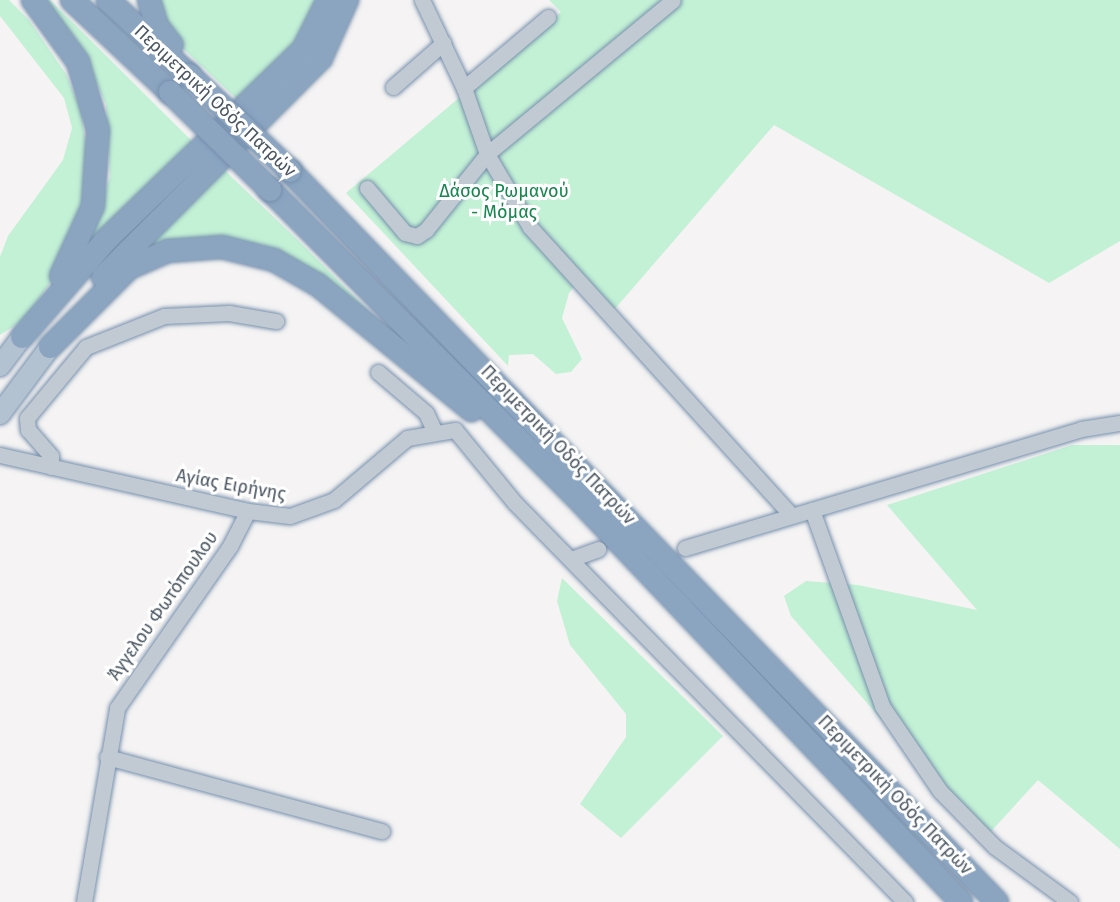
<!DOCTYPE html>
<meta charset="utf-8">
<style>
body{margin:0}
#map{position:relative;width:1120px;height:902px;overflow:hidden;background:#f5f3f3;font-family:"Fira Sans",sans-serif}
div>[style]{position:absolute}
.green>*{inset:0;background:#c3f1d5}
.roads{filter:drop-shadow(0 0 2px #7690ad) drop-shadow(0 0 2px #7690ad)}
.minor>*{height:15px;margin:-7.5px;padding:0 7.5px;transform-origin:7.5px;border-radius:7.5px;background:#c1cad2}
.major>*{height:20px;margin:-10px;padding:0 10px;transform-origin:10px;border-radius:10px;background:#b3c2d1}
.highway>*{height:22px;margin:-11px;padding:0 11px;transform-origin:11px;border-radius:11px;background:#8ba5c1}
.bridges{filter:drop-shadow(0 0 2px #7690ad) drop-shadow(0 0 2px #7690ad)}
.highway-bridge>*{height:22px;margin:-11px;padding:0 11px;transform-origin:11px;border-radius:11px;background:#8ba5c1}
span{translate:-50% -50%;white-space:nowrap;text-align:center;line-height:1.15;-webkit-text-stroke:6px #fff;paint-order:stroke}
.street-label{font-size:18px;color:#4a5661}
.park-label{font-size:18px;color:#17864f}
</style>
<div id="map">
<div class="green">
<div style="clip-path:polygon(0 0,9px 0,29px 20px,66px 74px,81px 110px,88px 161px,80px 221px,57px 273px,25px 319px,0 335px,0 257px,8px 236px,63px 160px,72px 128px,64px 98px,0 16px)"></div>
<div style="clip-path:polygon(43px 0,50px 0,195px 144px,86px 252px,110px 177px,106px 104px,76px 39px)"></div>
<div style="clip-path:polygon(157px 0,321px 0,310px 28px,240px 102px,175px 41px)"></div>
<div style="clip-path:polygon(549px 0,1120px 0,1120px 241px,1049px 283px,774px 125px,613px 311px,582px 276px,569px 293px,562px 318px,582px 359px,571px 372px,556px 374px,533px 354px,509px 355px,508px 366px,346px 193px,561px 12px)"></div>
<div style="clip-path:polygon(219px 165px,302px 244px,395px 337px,285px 254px,266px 246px,227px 238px,138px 255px)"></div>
<div style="clip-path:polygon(1072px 445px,1120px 445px,1120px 849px,1038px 780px,985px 838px,791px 616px,784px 596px,806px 581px,858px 585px,977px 610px,887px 505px)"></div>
<div style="clip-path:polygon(562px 578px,723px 736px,621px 838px,580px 804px,626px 737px,626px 714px,570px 645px,557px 601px)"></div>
</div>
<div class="roads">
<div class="minor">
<div style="left:422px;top:0;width:98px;rotate:64.5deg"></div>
<div style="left:464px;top:88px;width:70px;rotate:70.8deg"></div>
<div style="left:487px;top:154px;width:85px;rotate:59.5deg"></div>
<div style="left:530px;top:227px;width:389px;rotate:47.8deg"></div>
<div style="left:393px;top:87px;width:67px;rotate:-41.3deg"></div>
<div style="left:464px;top:88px;width:110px;rotate:-40.2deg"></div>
<div style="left:367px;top:188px;width:59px;rotate:49.8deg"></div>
<div style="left:405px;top:233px;width:12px;rotate:14deg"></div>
<div style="left:417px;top:236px;width:11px;rotate:-34deg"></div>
<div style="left:426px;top:230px;width:97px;rotate:-51.2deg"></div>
<div style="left:487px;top:154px;width:241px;rotate:-39.6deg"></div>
<div style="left:378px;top:372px;width:63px;rotate:40.5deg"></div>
<div style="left:426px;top:413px;width:19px;rotate:65deg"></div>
<div style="left:0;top:455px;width:254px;rotate:12.7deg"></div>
<div style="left:248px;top:511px;width:42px;rotate:6.8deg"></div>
<div style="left:290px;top:516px;width:47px;rotate:-20deg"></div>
<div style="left:334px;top:500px;width:96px;rotate:-40.3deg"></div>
<div style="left:407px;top:438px;width:49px;rotate:-9.5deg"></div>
<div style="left:455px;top:430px;width:94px;rotate:50.6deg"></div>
<div style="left:515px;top:503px;width:558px;rotate:45.65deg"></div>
<div style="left:51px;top:467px;width:11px;rotate:-90deg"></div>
<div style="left:51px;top:456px;width:35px;rotate:-131deg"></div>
<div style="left:28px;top:430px;width:12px;rotate:-95deg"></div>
<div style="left:27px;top:418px;width:92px;rotate:-50.3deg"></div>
<div style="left:86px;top:347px;width:84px;rotate:-21.7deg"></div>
<div style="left:164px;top:316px;width:65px;rotate:-2.6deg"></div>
<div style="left:229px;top:313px;width:48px;rotate:9.7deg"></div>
<div style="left:812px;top:510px;width:208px;rotate:70.3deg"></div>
<div style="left:882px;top:706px;width:103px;rotate:55.7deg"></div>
<div style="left:940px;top:791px;width:78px;rotate:45.5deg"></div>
<div style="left:995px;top:847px;width:93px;rotate:36.3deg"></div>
<div style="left:685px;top:548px;width:413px;rotate:-16.7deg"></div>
<div style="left:1081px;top:429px;width:39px;rotate:-9deg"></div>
<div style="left:571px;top:559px;width:29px;rotate:-20deg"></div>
<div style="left:107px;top:757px;width:285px;rotate:15.1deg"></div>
<div style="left:84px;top:902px;width:197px;rotate:-80.3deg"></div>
<div style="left:117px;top:708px;width:198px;rotate:-55.1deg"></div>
<div style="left:230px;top:546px;width:39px;rotate:-63deg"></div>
</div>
<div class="major">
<div style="left:0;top:366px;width:36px;rotate:-53deg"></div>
<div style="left:0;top:414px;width:84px;rotate:-53.3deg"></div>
</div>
<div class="highway">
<div style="left:33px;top:0;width:77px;rotate:54deg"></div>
<div style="left:78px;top:62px;width:71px;rotate:73.6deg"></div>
<div style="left:98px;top:130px;width:76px;rotate:93.8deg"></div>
<div style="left:93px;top:206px;width:77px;rotate:114.6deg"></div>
<div style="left:72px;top:0;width:134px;rotate:43.2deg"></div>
<div style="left:108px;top:0;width:110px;rotate:42.8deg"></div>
<div style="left:149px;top:0;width:27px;rotate:73deg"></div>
<div style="left:157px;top:26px;width:24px;rotate:52deg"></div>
<div style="left:290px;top:171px;width:1017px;rotate:45.96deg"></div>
<div style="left:270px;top:190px;width:433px;rotate:45.1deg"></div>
<div style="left:576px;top:497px;width:559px;rotate:46.45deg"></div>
<div style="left:103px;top:277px;width:309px;rotate:-45.1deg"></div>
<div style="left:321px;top:58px;width:64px;rotate:-65.9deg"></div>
<div style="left:22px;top:337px;width:130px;rotate:-49.1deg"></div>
<div style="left:107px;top:239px;width:272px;rotate:-44deg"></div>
<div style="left:303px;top:50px;width:56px;rotate:-63.4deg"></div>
<div style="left:50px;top:347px;width:112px;rotate:-45deg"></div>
<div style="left:129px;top:268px;width:43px;rotate:-23.6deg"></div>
<div style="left:168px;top:251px;width:54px;rotate:-4.2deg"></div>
<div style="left:222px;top:247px;width:54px;rotate:14deg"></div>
<div style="left:274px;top:260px;width:51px;rotate:29.6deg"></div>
<div style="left:318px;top:285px;width:198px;rotate:39.2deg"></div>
</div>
</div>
<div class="bridges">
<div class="highway-bridge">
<div style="left:189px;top:75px;width:139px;rotate:43.5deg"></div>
<div style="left:170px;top:92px;width:140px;rotate:44.4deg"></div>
</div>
</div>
<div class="street-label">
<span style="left:215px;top:101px;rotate:43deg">Περιμετρική Οδός Πατρών</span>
<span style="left:558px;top:445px;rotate:46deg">Περιμετρική Οδός Πατρών</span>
<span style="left:231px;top:485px;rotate:10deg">Αγίας Ειρήνης</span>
<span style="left:163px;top:606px;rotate:-55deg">Άγγελου Φωτόπουλου</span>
<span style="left:895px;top:795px;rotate:46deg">Περιμετρική Οδός Πατρών</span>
</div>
<div class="park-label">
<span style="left:504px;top:202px">Δάσος Ρωμανού<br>- Μόμας</span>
</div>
</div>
